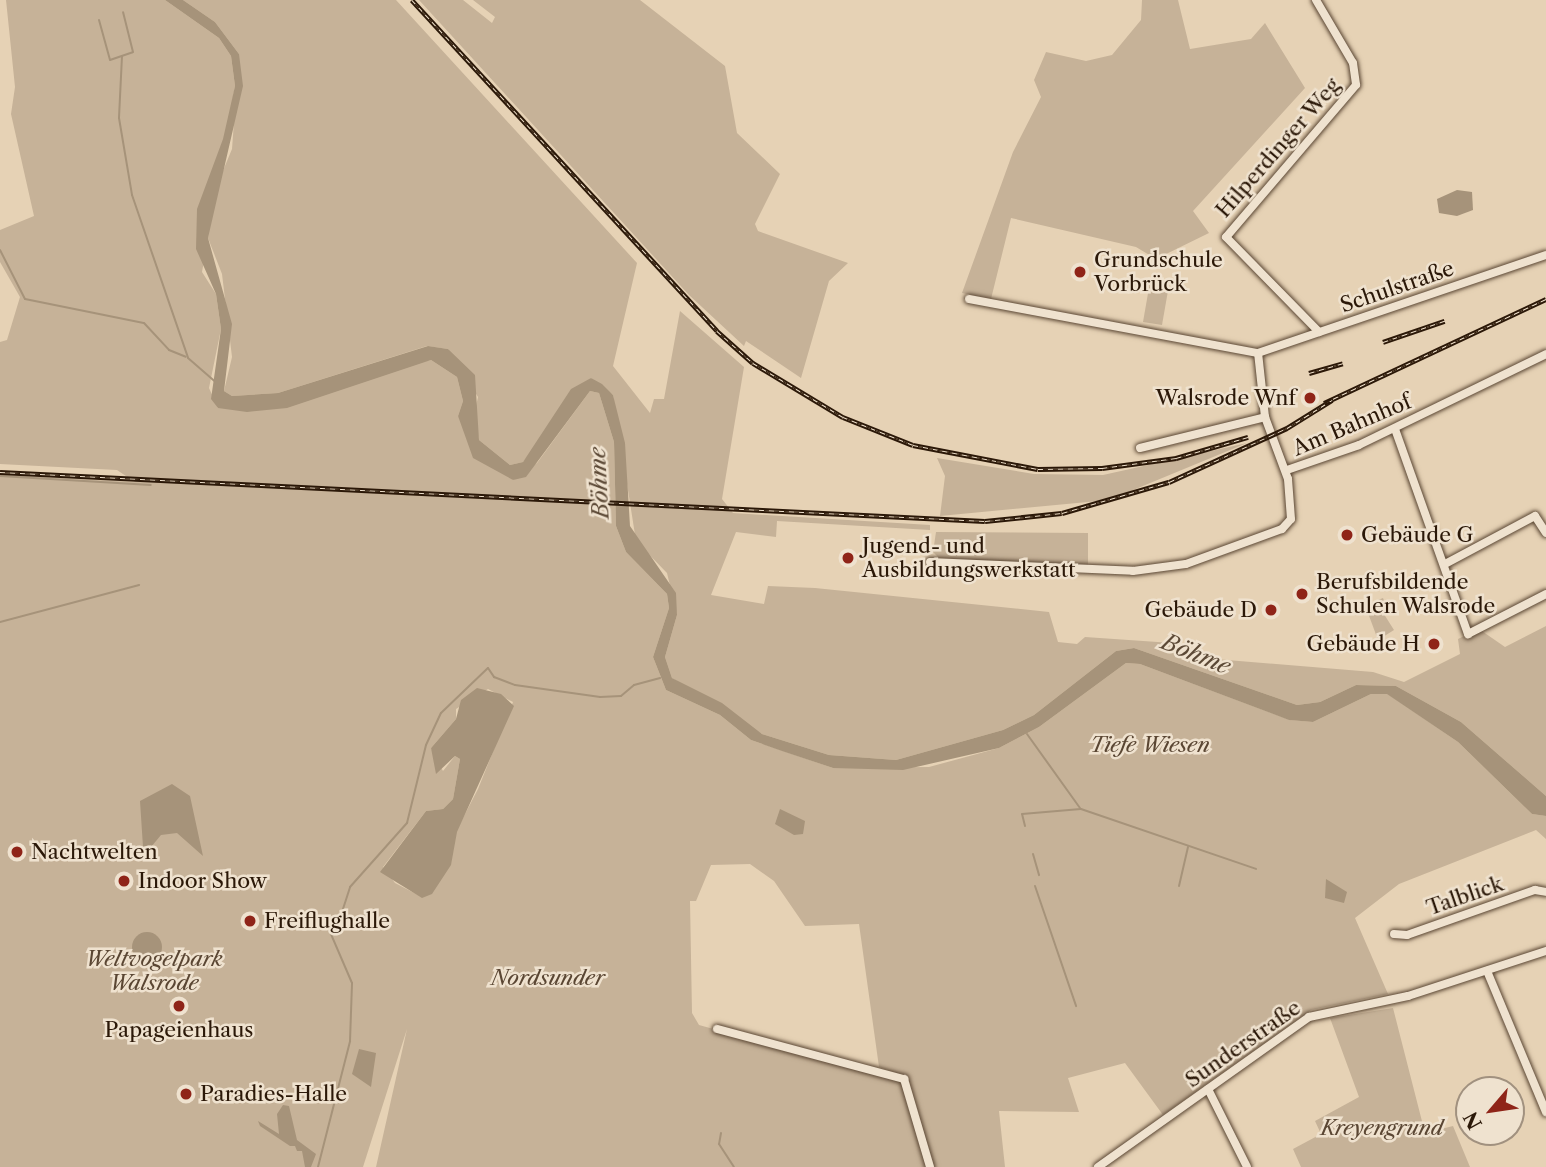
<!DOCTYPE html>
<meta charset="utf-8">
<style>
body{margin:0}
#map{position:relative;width:1546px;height:1167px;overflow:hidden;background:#e6d2b5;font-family:"Libre Caslon Text",serif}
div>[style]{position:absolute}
.green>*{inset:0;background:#c6b298}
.water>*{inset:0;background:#a6937a}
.round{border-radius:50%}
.stream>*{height:2px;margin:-1px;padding:0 1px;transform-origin:1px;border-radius:1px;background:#a6937a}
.roads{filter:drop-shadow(0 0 2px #5a4633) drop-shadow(0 0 2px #5a4633)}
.street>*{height:8px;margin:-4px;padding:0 4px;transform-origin:4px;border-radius:4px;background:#efe2cf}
.rail>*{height:4.5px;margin-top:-2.25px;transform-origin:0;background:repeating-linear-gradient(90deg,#efe2cf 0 5px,#2b1808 0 10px);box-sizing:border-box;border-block:2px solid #2b1808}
.dots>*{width:19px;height:19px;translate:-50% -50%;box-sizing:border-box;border:4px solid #efe2cf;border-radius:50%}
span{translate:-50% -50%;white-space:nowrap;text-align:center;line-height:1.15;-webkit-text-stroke:5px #efe2cf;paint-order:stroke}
.street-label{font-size:21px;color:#2b1808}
.poi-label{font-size:21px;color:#2b1808}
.left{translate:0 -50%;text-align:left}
.right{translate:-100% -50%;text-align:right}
.park-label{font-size:21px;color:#5a4633;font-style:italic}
.water-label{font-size:23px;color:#5c4936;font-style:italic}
.north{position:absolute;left:1455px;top:1076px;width:70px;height:70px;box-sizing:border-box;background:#efe2cf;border:2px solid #a1917f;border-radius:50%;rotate:241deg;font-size:19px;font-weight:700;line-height:28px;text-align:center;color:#2b1808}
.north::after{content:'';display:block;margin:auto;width:24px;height:32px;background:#8f2418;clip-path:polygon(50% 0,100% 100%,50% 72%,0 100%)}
</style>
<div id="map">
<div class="green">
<div style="clip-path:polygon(evenodd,6px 0,165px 0,219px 38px,231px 56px,235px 86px,202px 272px,216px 294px,221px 329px,209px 388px,218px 408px,431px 360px,457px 377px,463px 401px,458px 416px,513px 480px,537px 463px,590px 391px,599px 393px,614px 442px,616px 526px,626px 552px,667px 594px,669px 608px,653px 657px,666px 690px,720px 715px,751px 740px,833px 768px,929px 767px,999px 748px,1039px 727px,1126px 663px,1140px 664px,1290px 720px,1313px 722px,1371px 694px,1388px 694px,1458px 742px,1532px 814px,1546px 816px,1546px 839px,1536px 830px,1399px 884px,1355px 918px,1388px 994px,1311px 1010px,1163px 1115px,1125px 1063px,1068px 1078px,1079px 1112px,999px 1111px,1005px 1167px,934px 1167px,908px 1077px,879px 1067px,859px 924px,805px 926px,774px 881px,750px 864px,711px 865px,696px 901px,690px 901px,692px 1013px,699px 1025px,902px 1081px,927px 1167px,376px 1167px,407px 1029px,363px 1167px,0 1167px,0 475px,135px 482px,117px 470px,0 464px,0 342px,7px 340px,20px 297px,0 262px,0 230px,34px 216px,11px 114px,15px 87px,6px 0,488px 689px,513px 702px,478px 789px,422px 897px,395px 883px,383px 867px,426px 811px,443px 809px,453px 799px,460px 759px,455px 756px,443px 771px,431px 748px,456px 719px,456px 709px,488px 689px)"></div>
<div style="clip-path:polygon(183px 0,396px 0,637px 263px,613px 366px,650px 413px,654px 399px,664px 399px,680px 311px,744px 367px,722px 499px,733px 513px,930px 525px,930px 530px,777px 521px,776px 537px,736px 532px,711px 595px,764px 604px,768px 586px,815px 588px,1049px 612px,1058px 642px,1077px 644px,1085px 637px,1172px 643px,1203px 658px,1373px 672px,1404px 682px,1460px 654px,1458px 639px,1479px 629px,1505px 647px,1546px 626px,1546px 796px,1461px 722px,1396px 686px,1356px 685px,1320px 702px,1297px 705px,1134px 648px,1116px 651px,1034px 715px,1003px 730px,896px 760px,829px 755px,762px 734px,672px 678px,665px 657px,677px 615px,667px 573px,636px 541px,613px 395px,591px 378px,523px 462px,510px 465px,479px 440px,474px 415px,478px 397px,448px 349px,427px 346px,278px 393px,232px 396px,224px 391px,232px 357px,222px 274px,208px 238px,215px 190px,232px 149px,239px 54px,215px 22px)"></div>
<div style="clip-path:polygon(419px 0,463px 0,492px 23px,495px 17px,473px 0,640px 0,725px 66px,737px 133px,780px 174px,755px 224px,758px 231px,848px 263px,829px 281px,801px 378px,746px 341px,744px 346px,689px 295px)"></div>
<div style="clip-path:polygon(1142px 0,1178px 0,1190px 49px,1251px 39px,1265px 23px,1305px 88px,1193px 211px,1209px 233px,1156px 259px,1136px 247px,1011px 218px,991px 299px,962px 293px,1013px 152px,1041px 97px,1034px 80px,1046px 52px,1086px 61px,1112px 55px,1141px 20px)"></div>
<div style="clip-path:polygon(1150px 282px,1169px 285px,1162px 325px,1143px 322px)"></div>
<div style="clip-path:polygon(1247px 443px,1109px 500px,940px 516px,945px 476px,937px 458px,1034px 474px,1103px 475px)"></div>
<div style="clip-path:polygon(936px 532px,1088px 533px,1088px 568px,939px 558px,933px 552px)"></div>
<div style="clip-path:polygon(1383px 598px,1387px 609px,1382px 611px,1394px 630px,1378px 640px,1365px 605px)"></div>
<div style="clip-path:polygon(1393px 1008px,1425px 1133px,1453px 1126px,1470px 1167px,1301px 1167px,1293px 1149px,1321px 1134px,1315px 1121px,1359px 1097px,1330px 1018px)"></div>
</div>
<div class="water">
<div style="clip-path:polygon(165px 0,183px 0,215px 22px,239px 54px,243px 86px,208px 238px,232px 324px,224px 391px,232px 396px,278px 393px,428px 346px,448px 349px,475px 375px,479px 440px,510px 465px,523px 462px,571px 389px,591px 378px,602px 384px,613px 395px,625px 443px,630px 526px,676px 593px,677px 615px,665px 657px,672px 678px,722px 703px,762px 734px,829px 755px,896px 760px,1003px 730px,1034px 715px,1116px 651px,1134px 648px,1297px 705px,1320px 702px,1356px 685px,1396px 686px,1461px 722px,1546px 796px,1546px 816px,1532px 814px,1458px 742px,1387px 694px,1371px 694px,1313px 722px,1289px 720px,1140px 664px,1126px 663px,1039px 727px,999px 748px,903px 770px,833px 768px,782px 751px,751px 740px,720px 715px,666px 690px,653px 657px,669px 608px,667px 594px,626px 552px,616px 526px,614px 442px,599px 393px,590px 391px,526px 477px,513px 480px,473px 458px,458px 416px,463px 401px,457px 377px,431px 360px,287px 408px,247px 412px,218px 408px,211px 399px,221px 329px,216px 294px,196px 249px,197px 209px,223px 139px,235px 86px,231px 56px,219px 38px)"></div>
<div style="clip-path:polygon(1457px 190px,1472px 192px,1473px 210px,1457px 216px,1439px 213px,1437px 199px)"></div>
<div style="clip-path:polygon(477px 688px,501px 694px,514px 706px,457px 832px,451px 865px,432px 894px,422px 898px,380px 872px,426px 811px,443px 809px,453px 799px,460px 759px,455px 756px,436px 774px,431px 748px,456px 719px,461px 700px)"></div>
<div style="clip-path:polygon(172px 784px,190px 796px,203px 856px,177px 833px,161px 835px,146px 853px,143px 847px,140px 801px)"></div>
<div style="clip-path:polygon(780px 809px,805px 821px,803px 834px,794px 835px,775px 824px)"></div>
<div style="clip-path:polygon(1326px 879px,1347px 892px,1344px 903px,1325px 898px)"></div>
<div class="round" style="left:132px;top:932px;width:30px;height:30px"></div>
<div style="clip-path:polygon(359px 1049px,376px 1053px,371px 1087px,352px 1074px)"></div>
<div style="clip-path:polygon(283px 1105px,289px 1106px,297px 1140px,316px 1154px,311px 1167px,305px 1167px,302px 1151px,297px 1151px,295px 1146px,290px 1146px,260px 1126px,258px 1121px,279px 1134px,277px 1114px)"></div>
</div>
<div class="stream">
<div style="left:99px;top:20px;width:41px;rotate:74.6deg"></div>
<div style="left:110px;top:60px;width:24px;rotate:-19deg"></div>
<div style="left:133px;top:52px;width:41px;rotate:-104deg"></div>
<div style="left:122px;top:56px;width:62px;rotate:92.8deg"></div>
<div style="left:119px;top:118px;width:78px;rotate:80.4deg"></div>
<div style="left:132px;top:195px;width:172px;rotate:71deg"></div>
<div style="left:188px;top:358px;width:35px;rotate:41deg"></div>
<div style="left:0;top:250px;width:55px;rotate:63deg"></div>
<div style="left:25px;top:299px;width:121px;rotate:11.4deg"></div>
<div style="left:144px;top:323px;width:37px;rotate:47deg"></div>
<div style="left:169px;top:350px;width:18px;rotate:22deg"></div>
<div style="left:0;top:476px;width:151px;rotate:3.4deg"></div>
<div style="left:0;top:622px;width:144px;rotate:-14.9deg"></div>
<div style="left:1027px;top:734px;width:91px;rotate:54.4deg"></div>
<div style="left:1025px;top:826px;width:12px;rotate:-104deg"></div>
<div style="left:1022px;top:814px;width:59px;rotate:-4.8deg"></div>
<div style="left:1081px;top:809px;width:185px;rotate:18.9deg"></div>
<div style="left:1033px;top:854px;width:22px;rotate:74deg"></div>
<div style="left:1035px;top:886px;width:127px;rotate:71.1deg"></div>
<div style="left:1179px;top:886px;width:40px;rotate:-77deg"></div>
<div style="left:721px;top:1133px;width:11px;rotate:100deg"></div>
<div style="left:719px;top:1144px;width:27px;rotate:57deg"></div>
<div style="left:318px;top:1167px;width:130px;rotate:-75.7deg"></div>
<div style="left:350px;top:1041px;width:58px;rotate:-88deg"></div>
<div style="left:352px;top:983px;width:63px;rotate:-113.3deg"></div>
<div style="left:327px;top:925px;width:20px;rotate:-41deg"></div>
<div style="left:342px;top:912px;width:26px;rotate:-72deg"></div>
<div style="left:350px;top:887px;width:86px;rotate:-48.3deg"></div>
<div style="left:407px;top:823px;width:80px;rotate:-76.3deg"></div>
<div style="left:426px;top:745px;width:35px;rotate:-65deg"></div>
<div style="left:441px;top:713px;width:65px;rotate:-43.8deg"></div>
<div style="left:488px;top:668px;width:11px;rotate:56deg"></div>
<div style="left:494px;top:677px;width:22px;rotate:21deg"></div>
<div style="left:515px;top:685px;width:86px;rotate:8deg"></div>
<div style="left:600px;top:697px;width:21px;rotate:-3deg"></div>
<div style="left:621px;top:696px;width:17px;rotate:-40deg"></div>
<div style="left:634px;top:685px;width:27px;rotate:-15deg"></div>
</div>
<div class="roads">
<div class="street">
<div style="left:1316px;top:0;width:73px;rotate:59.6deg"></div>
<div style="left:1353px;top:63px;width:22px;rotate:82deg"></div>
<div style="left:1356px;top:85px;width:200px;rotate:130.5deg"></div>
<div style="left:1226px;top:237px;width:133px;rotate:45.6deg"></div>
<div style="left:969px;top:299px;width:294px;rotate:10.6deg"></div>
<div style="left:1258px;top:353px;width:304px;rotate:-18.8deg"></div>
<div style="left:1395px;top:429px;width:218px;rotate:70.4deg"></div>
<div style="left:1468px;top:634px;width:88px;rotate:-27.1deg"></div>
<div style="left:1140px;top:448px;width:129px;rotate:-13.9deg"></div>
<div style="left:1287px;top:470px;width:76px;rotate:-19.1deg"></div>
<div style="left:1359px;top:445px;width:208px;rotate:-25.9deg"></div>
<div style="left:930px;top:562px;width:203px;rotate:2.5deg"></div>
<div style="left:1133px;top:571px;width:53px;rotate:-7.5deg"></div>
<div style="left:1186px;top:564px;width:102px;rotate:-20deg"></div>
<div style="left:1282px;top:529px;width:13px;rotate:-48deg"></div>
<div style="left:1291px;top:519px;width:40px;rotate:-94.3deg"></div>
<div style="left:1288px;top:479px;width:66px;rotate:-110.4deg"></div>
<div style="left:1265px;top:417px;width:64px;rotate:-96.2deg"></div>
<div style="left:1445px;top:564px;width:102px;rotate:-28.1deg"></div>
<div style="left:1535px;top:516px;width:20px;rotate:57deg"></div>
<div style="left:1394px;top:934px;width:13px;rotate:4deg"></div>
<div style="left:1407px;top:935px;width:136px;rotate:-19.4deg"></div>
<div style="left:1535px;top:890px;width:11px;rotate:10deg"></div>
<div style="left:1487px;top:971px;width:153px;rotate:67.3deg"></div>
<div style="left:717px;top:1029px;width:194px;rotate:15deg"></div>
<div style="left:904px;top:1079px;width:92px;rotate:73.5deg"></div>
<div style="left:1208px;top:1089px;width:87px;rotate:63.4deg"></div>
<div style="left:1098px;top:1167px;width:259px;rotate:-35.4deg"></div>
<div style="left:1309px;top:1017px;width:101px;rotate:-12deg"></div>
<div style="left:1408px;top:996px;width:145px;rotate:-18.1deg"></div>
</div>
</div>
<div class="rail">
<div style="left:412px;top:0;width:450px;rotate:47.3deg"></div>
<div style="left:717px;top:331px;width:48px;rotate:41.6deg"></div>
<div style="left:753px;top:363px;width:105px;rotate:31deg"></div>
<div style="left:843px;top:417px;width:75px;rotate:21.8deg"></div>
<div style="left:913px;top:445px;width:127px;rotate:10.9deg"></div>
<div style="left:1038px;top:469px;width:64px;rotate:-0.9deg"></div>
<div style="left:1102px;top:468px;width:75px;rotate:-7.7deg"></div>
<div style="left:1176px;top:458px;width:75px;rotate:-16.3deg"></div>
<div style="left:1383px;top:342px;width:65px;rotate:-19deg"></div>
<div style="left:1309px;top:373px;width:35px;rotate:-16deg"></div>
<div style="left:1324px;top:403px;width:245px;rotate:-25.1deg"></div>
<div style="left:0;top:472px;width:986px;rotate:2.85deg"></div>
<div style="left:985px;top:521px;width:77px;rotate:-5.9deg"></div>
<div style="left:1062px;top:513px;width:111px;rotate:-16.2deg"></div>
<div style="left:1169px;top:482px;width:130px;rotate:-24.6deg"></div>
<div style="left:1287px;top:428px;width:53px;rotate:-31.9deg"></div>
</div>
<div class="dots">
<div style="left:1080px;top:272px;background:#8f2418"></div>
<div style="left:1310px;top:398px;background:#8f2418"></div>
<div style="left:1347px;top:535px;background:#8f2418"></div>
<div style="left:848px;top:558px;background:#8f2418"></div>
<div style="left:1302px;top:594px;background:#8f2418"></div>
<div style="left:1271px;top:610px;background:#8f2418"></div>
<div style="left:1434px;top:644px;background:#8f2418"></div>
<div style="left:17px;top:852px;background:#8f2418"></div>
<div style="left:124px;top:881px;background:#8f2418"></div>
<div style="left:250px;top:921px;background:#8f2418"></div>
<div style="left:179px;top:1006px;background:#8f2418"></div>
<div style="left:186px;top:1094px;background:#8f2418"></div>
</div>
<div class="street-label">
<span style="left:1278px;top:148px;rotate:-49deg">Hilperdinger Weg</span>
<span style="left:1397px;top:287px;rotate:-19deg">Schulstraße</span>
<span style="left:1352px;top:425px;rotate:-23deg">Am Bahnhof</span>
<span style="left:1465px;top:896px;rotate:-19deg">Talblick</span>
<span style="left:1243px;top:1044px;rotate:-35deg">Sunderstraße</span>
</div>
<div class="poi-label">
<span class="left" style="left:1094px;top:272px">Grundschule<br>Vorbrück</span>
<span class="right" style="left:1296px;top:398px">Walsrode Wnf</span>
<span class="left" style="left:1361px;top:535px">Gebäude G</span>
<span class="left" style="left:862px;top:558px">Jugend- und<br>Ausbildungswerkstatt</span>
<span class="left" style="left:1316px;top:594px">Berufsbildende<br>Schulen Walsrode</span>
<span class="right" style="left:1257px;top:610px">Gebäude D</span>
<span class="right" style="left:1420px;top:644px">Gebäude H</span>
<span class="left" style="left:31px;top:852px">Nachtwelten</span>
<span class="left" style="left:138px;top:881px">Indoor Show</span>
<span class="left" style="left:264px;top:921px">Freiflughalle</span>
<span style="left:179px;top:1030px">Papageienhaus</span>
<span class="left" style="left:200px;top:1094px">Paradies-Halle</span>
</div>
<div class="park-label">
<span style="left:1150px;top:745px">Tiefe Wiesen</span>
<span style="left:154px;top:971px">Weltvogelpark<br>Walsrode</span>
<span style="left:548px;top:978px">Nordsunder</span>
<span style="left:1382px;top:1128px">Kreyengrund</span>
</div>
<div class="water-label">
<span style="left:599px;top:483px;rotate:-93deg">Böhme</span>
<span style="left:1196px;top:654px;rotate:22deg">Böhme</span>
</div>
<div class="north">N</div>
</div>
